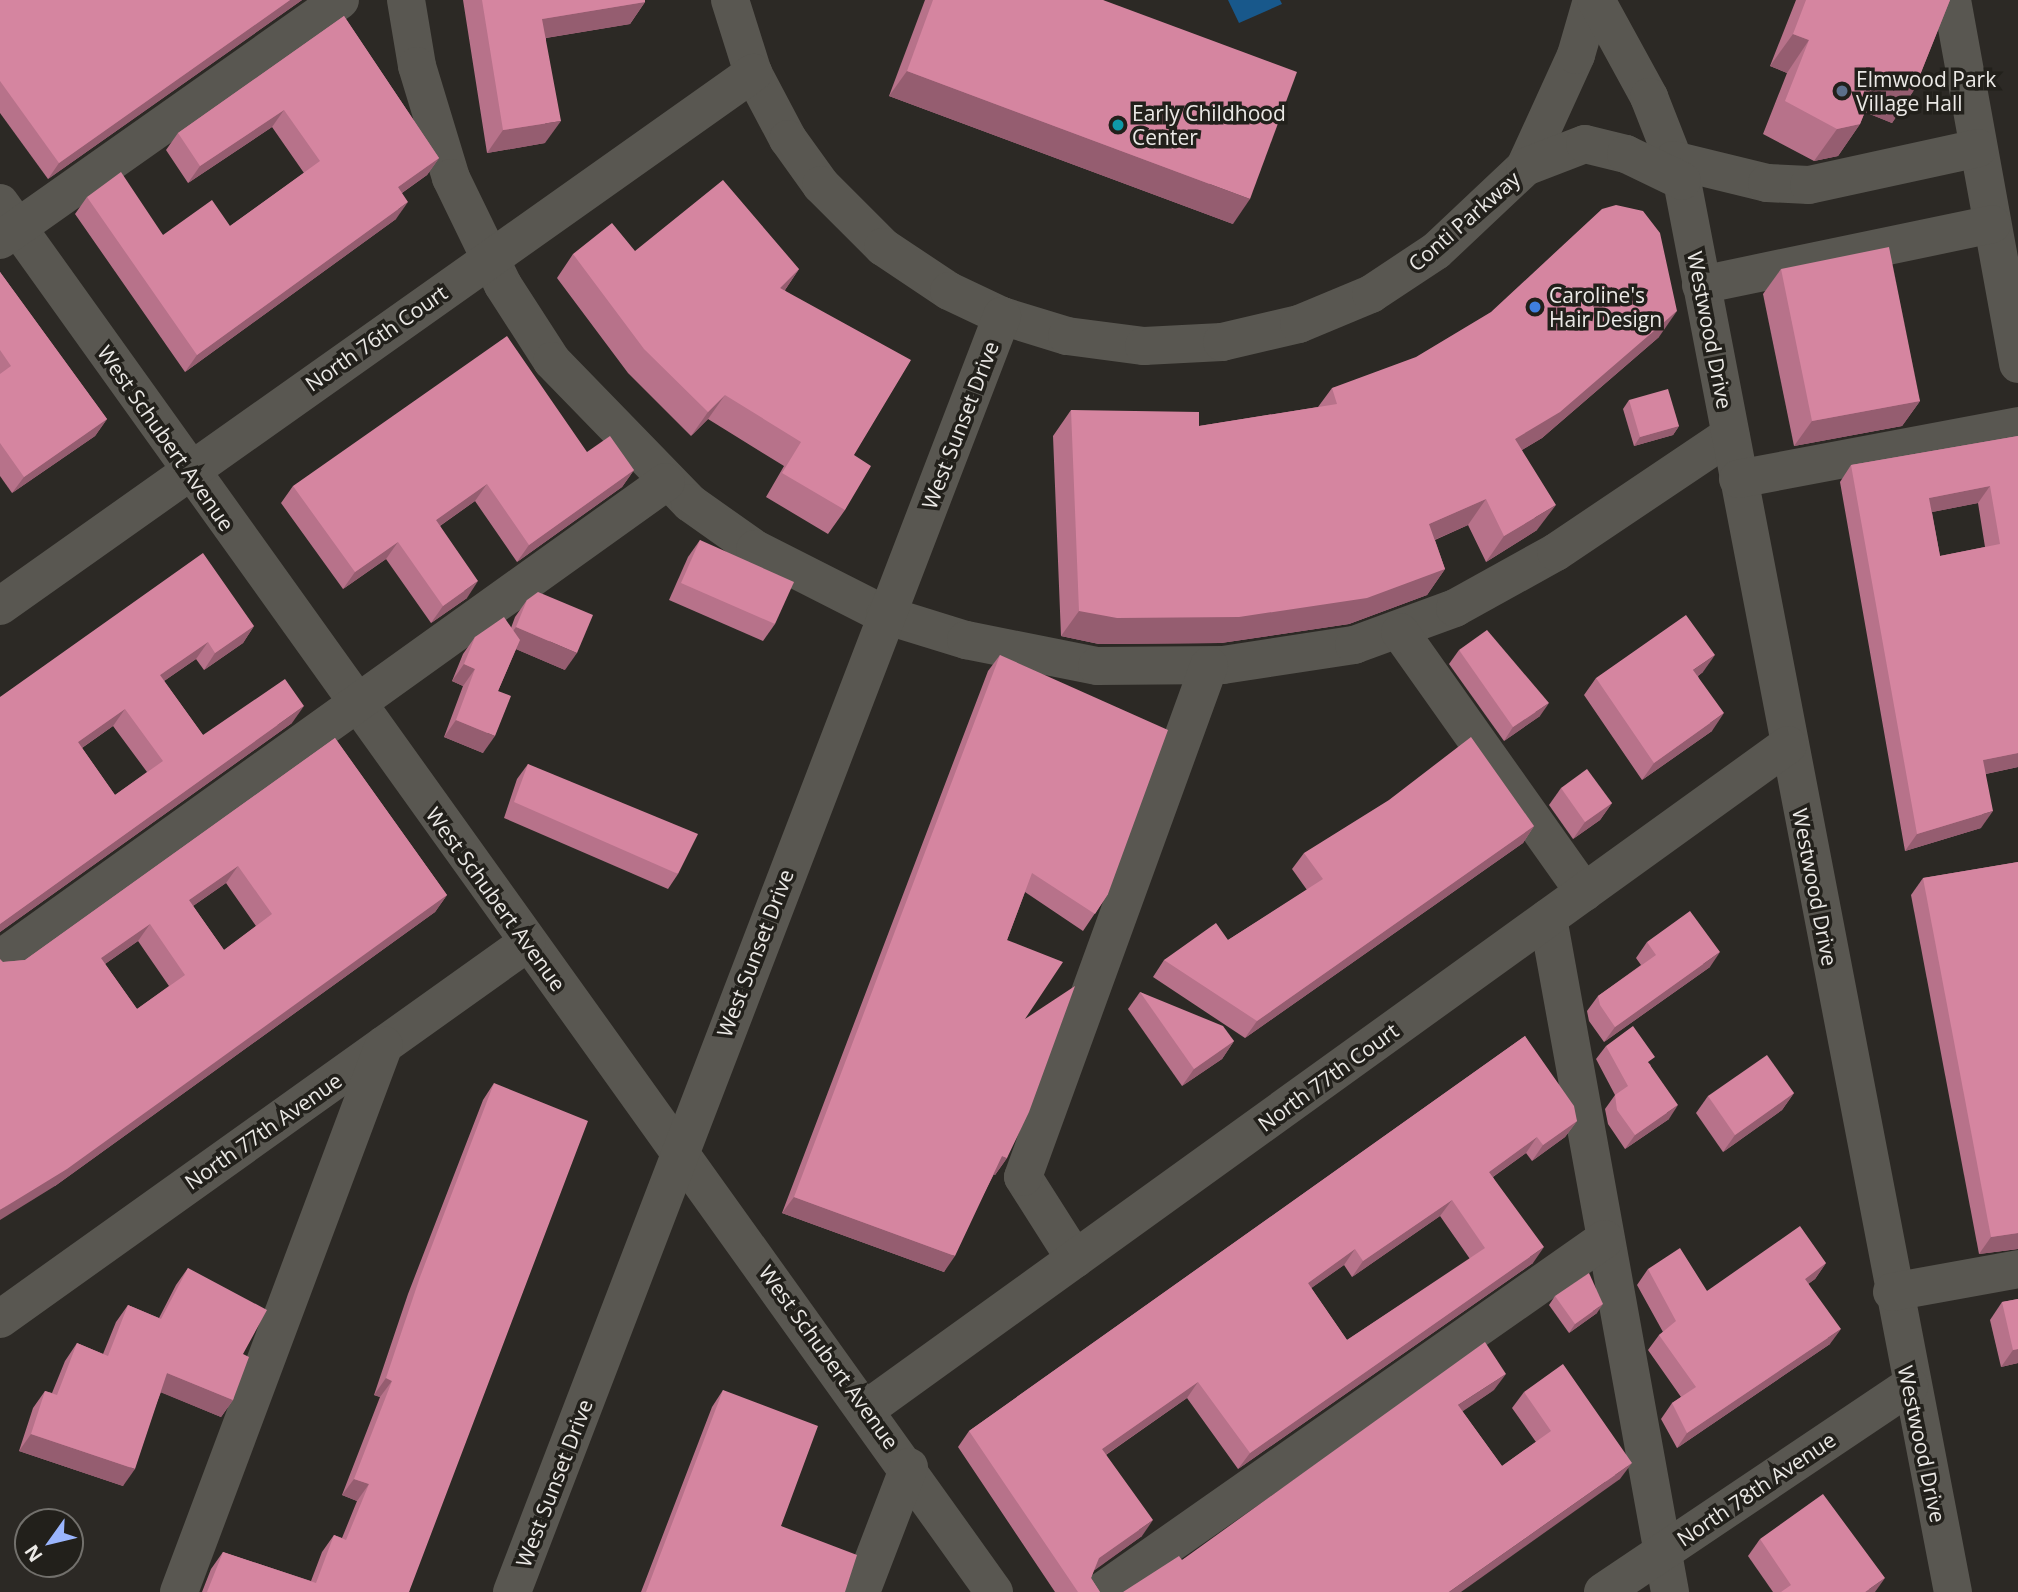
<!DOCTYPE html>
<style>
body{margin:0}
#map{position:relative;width:2018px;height:1592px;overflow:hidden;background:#2c2925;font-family:"Open Sans",sans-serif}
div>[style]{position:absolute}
.water>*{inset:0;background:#18588b}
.minor>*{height:38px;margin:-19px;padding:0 19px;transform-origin:19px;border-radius:19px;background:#595751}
.wall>*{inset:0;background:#b7728a}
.shaded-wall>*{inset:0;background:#955d70}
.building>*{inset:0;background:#d585a0}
.dots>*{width:19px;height:19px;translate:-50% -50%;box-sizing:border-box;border:4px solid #22201b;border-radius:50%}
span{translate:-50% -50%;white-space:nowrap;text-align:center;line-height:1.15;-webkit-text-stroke:7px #22201b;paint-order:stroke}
.poi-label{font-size:21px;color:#ebe9e6}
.left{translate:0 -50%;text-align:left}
.street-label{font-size:21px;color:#ebe9e6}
.north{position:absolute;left:14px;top:1508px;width:70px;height:70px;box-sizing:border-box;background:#22201b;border:2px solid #72706c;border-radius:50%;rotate:236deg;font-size:19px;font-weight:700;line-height:28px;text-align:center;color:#ebe9e6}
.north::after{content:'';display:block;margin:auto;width:24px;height:32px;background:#9ab5fd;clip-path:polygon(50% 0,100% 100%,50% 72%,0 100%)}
</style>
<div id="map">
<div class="water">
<div style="clip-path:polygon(1228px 0,1280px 0,1282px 4px,1239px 23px)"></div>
</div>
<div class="minor">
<div style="left:406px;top:0;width:67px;rotate:80.5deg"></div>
<div style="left:417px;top:66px;width:117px;rotate:73.1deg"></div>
<div style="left:451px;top:178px;width:119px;rotate:64.1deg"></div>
<div style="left:503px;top:285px;width:90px;rotate:57.2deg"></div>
<div style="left:552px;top:361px;width:198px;rotate:45.8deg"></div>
<div style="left:690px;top:503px;width:80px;rotate:35.3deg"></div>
<div style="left:755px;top:549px;width:146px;rotate:26.9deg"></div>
<div style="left:885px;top:615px;width:85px;rotate:17.2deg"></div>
<div style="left:966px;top:640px;width:134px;rotate:11.2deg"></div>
<div style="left:1097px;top:666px;width:126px;rotate:-0.5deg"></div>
<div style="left:1223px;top:665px;width:133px;rotate:-8.7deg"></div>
<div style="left:1354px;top:645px;width:108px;rotate:-20.1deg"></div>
<div style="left:1455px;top:608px;width:115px;rotate:-29deg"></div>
<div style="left:1556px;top:552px;width:210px;rotate:-33.9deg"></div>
<div style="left:730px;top:0;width:77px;rotate:72.5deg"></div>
<div style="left:753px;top:73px;width:75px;rotate:62.1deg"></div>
<div style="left:788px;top:139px;width:57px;rotate:54.3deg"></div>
<div style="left:821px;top:185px;width:88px;rotate:45deg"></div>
<div style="left:883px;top:247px;width:79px;rotate:33.7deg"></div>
<div style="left:949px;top:291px;width:59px;rotate:25.3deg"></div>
<div style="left:1002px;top:316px;width:68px;rotate:17.1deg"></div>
<div style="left:1067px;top:336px;width:78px;rotate:7.4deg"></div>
<div style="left:1144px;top:346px;width:78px;rotate:-2.9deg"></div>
<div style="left:1222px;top:342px;width:79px;rotate:-13.2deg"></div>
<div style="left:1299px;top:324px;width:78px;rotate:-22.6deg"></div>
<div style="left:1371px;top:294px;width:78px;rotate:-33.5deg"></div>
<div style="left:1436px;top:251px;width:122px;rotate:-43.3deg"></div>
<div style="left:1525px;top:167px;width:123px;rotate:-65.5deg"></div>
<div style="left:1576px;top:55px;width:57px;rotate:-73.8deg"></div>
<div style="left:1596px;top:0;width:111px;rotate:61.3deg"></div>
<div style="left:1649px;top:97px;width:90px;rotate:68.6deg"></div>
<div style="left:1682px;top:181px;width:1437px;rotate:79.13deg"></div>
<div style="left:1952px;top:0;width:370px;rotate:79.7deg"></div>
<div style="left:1673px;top:160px;width:97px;rotate:13.7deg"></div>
<div style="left:1767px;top:183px;width:42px;rotate:2.7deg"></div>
<div style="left:1809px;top:185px;width:173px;rotate:-12.3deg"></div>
<div style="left:1525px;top:167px;width:64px;rotate:-21deg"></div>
<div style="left:1585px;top:144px;width:42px;rotate:13.7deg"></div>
<div style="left:1626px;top:154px;width:62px;rotate:25.7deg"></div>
<div style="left:0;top:203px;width:1708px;rotate:54.41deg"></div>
<div style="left:0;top:240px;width:416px;rotate:-35.2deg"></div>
<div style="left:1701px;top:285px;width:297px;rotate:-11.8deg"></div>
<div style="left:1738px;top:479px;width:285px;rotate:-10.7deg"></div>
<div style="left:0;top:606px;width:923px;rotate:-35.29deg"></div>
<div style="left:1400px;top:632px;width:319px;rotate:54.7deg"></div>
<div style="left:1548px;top:918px;width:685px;rotate:79.74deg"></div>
<div style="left:0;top:959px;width:819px;rotate:-35.61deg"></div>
<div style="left:1075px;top:1259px;width:97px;rotate:-122.4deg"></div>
<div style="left:1023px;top:1177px;width:544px;rotate:-70deg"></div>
<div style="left:1892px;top:1292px;width:128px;rotate:-10.3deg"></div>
<div style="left:0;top:1319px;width:647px;rotate:-35.51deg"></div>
<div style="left:868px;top:1408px;width:1134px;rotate:-35.78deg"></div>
<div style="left:179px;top:1592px;width:584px;rotate:-69.46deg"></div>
<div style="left:512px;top:1592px;width:1367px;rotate:-68.99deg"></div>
<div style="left:861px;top:1592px;width:134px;rotate:-69deg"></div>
<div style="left:1101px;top:1592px;width:615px;rotate:-35.01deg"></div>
<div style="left:1603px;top:1592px;width:369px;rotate:-33.9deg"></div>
</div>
<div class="wall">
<div style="clip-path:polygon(0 0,302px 0,48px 179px,0 113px)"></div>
<div style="clip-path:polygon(463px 0,645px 0,645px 2px,630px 24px,546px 38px,545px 143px,487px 153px)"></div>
<div style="clip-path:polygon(925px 0,1103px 0,1233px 224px,889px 96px)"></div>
<div style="clip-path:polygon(1796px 0,1950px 0,1914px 90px,1892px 123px,1865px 112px,1860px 124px,1838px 156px,1814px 161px,1763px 134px,1787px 73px,1770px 66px)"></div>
<div style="clip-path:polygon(344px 16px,439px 158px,427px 175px,402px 193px,396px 219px,185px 372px,75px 214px,87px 197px,163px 235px,230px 226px,304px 173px,272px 127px,188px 183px,166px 150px,178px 133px)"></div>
<div style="clip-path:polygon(635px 251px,799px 269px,785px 290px,854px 455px,845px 510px,828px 534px,766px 497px,784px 466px,708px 419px,691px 436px,628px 373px,557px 278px,573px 254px)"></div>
<div style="clip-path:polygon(1781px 269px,1920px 401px,1902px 426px,1794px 446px,1763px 294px)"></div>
<div style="clip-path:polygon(0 272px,107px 419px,95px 436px,12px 493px,0 476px)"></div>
<div style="clip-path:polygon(1659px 337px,1542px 438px,1522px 450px,1537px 530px,1486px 562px,1468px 525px,1435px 540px,1445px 569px,1427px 595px,1349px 624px,1221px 643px,1099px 644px,1061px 636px,1053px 436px,1071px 410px,1199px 426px,1318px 407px,1332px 388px)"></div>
<div style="clip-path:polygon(1629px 400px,1679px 426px,1673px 435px,1634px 446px,1623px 409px)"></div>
<div style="clip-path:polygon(evenodd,2018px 436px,2018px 767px,1986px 774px,1981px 828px,1905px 851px,1840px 482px,1851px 465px,2018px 436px,1978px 503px,1985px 547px,1940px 556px,1932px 512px,1978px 503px)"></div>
<div style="clip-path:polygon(587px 452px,634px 470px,622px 487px,517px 562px,475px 501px,440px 526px,467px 598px,431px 623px,386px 559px,343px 589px,281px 503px,293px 486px)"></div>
<div style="clip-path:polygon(700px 540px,775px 624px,763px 641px,669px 600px,688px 557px)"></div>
<div style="clip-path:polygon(527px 600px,565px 670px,516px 649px,498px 691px,483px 753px,444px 737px,463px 686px,452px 681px,463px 654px,475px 637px,511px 628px,515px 617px)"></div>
<div style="clip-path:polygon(evenodd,254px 626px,243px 643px,204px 670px,196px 659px,164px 681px,203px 735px,292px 723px,0 932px,0 697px,254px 626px,113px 726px,147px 772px,115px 795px,82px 748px,113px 726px)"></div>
<div style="clip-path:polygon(1459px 650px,1540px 716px,1504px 741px,1449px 664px)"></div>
<div style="clip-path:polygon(1000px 655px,1108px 894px,1083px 931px,1025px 892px,1007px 940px,1025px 1019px,1007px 1158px,995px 1175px,994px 1174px,944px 1272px,782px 1213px,988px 671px)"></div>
<div style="clip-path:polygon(1703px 672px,1698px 676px,1712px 731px,1642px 780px,1584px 695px,1596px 678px)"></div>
<div style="clip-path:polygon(evenodd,335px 738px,447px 895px,435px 912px,55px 1186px,3px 962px,25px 960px,335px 738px,226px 883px,256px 926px,224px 950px,193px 906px,226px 883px,335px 738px,138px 941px,169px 986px,137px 1009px,105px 964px,138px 941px)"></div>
<div style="clip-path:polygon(528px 764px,678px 874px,668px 889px,504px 818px,517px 779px)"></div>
<div style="clip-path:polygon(1561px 788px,1612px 803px,1600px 820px,1573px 839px,1549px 805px)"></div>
<div style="clip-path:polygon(1534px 826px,1523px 843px,1245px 1038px,1153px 977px,1164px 960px,1228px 940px,1307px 890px,1292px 869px,1304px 853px)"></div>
<div style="clip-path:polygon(2018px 862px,2018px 1249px,1979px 1254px,1911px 895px,1923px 878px)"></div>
<div style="clip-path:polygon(1647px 942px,1710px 967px,1604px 1042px,1589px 1021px,1587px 1011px,1598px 996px,1641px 965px,1636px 958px)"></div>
<div style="clip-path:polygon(1140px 992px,1234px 1041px,1222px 1059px,1182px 1086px,1128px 1009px)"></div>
<div style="clip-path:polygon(evenodd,1525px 1036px,1577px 1121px,1565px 1137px,1532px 1161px,1526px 1153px,1493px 1177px,1533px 1263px,1238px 1469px,1187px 1398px,1106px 1455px,1142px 1536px,1094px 1570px,1091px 1578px,1100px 1592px,1055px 1592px,958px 1447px,969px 1431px,1525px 1036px,1440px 1216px,1470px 1259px,1347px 1340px,1311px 1288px,1344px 1265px,1352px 1277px,1440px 1216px)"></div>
<div style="clip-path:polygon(1606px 1046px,1650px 1064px,1669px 1119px,1625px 1149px,1608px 1124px,1605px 1109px,1615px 1095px,1596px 1059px)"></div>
<div style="clip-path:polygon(494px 1083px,409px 1592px,202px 1592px,211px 1569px,223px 1552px,311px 1581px,322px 1552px,334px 1535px,342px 1538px,357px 1501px,342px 1495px,380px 1397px,374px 1395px,408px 1294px,483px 1100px)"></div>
<div style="clip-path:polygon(1794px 1093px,1782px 1110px,1723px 1152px,1696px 1113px,1708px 1096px)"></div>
<div style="clip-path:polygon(1826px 1263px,1815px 1279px,1808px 1284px,1830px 1344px,1677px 1448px,1661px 1419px,1672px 1403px,1681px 1397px,1648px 1350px,1659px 1335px,1663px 1332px,1637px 1285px,1648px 1269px,1707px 1291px)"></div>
<div style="clip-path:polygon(188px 1268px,243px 1354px,233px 1400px,221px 1417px,161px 1392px,123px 1486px,19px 1451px,33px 1408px,45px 1391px,52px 1393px,65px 1361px,77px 1343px,103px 1354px,116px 1322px,128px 1305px,159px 1318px,176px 1285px)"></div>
<div style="clip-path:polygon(1555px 1296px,1597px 1313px,1569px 1333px,1549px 1305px)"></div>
<div style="clip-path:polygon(2018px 1299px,2018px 1363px,2001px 1367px,1990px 1320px,2002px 1302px)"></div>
<div style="clip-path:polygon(723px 1390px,781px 1526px,845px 1592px,641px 1592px,712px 1407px)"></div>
<div style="clip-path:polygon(1494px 1390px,1462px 1411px,1502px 1466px,1536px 1442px,1512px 1408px,1524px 1392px,1620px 1479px,1182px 1560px)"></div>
<div style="clip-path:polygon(1760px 1539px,1875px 1592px,1773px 1592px,1748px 1556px)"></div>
</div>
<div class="shaded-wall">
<div style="clip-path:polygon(290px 0,302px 0,48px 179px,59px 163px)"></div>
<div style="clip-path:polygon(645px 2px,630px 24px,527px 41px,542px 19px)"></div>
<div style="clip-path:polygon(1793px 34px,1809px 40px,1787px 73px,1770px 66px)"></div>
<div style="clip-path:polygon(907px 71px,1250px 199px,1233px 224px,889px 96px)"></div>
<div style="clip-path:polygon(1879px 76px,1914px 90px,1892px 123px,1857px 109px)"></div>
<div style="clip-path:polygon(284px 110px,272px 127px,188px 183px,200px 166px)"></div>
<div style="clip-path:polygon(561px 121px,545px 143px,487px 153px,503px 130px)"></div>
<div style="clip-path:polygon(1860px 124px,1838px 156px,1814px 161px,1837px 129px)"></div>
<div style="clip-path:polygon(439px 158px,427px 175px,386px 204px,398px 187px)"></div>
<div style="clip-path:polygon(408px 202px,396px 219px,185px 372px,197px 355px)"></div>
<div style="clip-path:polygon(799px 269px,783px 293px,780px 288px)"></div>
<div style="clip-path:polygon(1677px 311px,1659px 337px,1542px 438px,1497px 465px,1515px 439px)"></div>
<div style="clip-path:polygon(725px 395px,708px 419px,691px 436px,708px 412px)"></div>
<div style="clip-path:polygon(1920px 401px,1902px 426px,1794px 446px,1812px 421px)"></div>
<div style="clip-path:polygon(107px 419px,95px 436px,12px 493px,24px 477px)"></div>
<div style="clip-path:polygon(1679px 426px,1673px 435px,1634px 446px,1640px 437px)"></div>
<div style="clip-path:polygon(634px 470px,622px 487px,517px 562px,529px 545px)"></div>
<div style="clip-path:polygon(487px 484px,475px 501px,424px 537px,436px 520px)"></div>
<div style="clip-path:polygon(1990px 486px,1978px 503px,1917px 515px,1929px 498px)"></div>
<div style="clip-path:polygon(1486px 499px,1468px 525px,1411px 550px,1429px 524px)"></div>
<div style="clip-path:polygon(1556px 505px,1537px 530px,1486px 562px,1504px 536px)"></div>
<div style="clip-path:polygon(398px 542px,386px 559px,343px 589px,355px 572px)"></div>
<div style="clip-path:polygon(1445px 569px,1427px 595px,1349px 624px,1221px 643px,1099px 644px,1061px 636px,1079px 611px)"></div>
<div style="clip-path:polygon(478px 581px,467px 598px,431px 623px,443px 606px)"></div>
<div style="clip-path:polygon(254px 626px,243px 643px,204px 670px,215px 653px)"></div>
<div style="clip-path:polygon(516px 627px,577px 653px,565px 670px,504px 644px)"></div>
<div style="clip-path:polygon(208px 642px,196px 659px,148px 692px,160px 675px)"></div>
<div style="clip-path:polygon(1715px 655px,1703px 672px,1681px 687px,1693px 670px)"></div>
<div style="clip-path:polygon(464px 664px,475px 669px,463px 686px,452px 681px)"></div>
<div style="clip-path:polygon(1549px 703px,1540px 716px,1504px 741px,1513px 727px)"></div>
<div style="clip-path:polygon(304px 706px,292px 723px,0 932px,0 924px)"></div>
<div style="clip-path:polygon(125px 709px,113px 726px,66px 759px,78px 742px)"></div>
<div style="clip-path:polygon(1724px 713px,1712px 731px,1642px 780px,1654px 763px)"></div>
<div style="clip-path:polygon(456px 720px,495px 736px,483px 753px,444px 737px)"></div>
<div style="clip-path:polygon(2018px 753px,2018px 767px,1971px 777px,1983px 760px)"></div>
<div style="clip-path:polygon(1612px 803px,1600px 820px,1573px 839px,1585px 822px)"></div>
<div style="clip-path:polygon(1993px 811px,1981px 828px,1905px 851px,1917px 834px)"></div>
<div style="clip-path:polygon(1534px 826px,1523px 843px,1245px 1038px,1257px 1021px)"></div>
<div style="clip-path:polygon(238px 866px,226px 883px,177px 917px,189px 900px)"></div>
<div style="clip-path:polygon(447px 895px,435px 912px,55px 1186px,0 1220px,0 1210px)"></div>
<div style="clip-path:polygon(150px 924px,138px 941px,89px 975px,101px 958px)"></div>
<div style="clip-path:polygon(1720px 952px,1710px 967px,1604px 1042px,1615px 1027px)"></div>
<div style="clip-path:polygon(1234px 1041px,1222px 1059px,1182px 1086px,1194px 1069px)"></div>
<div style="clip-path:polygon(1794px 1093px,1782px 1110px,1723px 1152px,1735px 1135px)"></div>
<div style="clip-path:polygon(1678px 1105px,1669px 1119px,1625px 1149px,1635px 1135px)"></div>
<div style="clip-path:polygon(1577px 1121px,1565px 1137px,1532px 1161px,1543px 1145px)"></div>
<div style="clip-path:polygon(1537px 1137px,1526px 1153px,1477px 1188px,1489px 1172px)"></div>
<div style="clip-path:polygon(1002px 1156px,1007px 1158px,995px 1175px,991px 1173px)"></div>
<div style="clip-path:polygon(794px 1197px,955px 1256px,944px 1272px,782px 1213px)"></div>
<div style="clip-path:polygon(1452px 1200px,1440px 1216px,1352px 1277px,1363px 1261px)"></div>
<div style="clip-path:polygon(2018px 1233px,2018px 1249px,1979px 1254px,1991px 1237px)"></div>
<div style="clip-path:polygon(1544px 1247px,1533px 1263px,1238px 1469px,1250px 1453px)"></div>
<div style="clip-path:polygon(1355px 1249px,1344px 1265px,1296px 1299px,1308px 1283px)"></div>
<div style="clip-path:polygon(1826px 1263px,1815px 1279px,1794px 1294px,1805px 1279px)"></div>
<div style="clip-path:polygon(1603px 1304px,1597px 1313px,1569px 1333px,1575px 1324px)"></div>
<div style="clip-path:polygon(1841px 1329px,1830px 1344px,1677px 1448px,1687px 1433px)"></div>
<div style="clip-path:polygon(2018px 1349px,2018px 1363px,2001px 1367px,2013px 1350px)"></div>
<div style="clip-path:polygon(167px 1373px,233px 1400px,221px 1417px,155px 1390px)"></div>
<div style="clip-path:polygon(1506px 1374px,1494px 1390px,1447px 1422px,1458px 1405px)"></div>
<div style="clip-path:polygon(386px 1378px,392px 1381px,380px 1397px,374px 1395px)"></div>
<div style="clip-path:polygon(1198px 1382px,1187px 1398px,1091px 1465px,1102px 1449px)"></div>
<div style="clip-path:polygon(31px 1434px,135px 1469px,123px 1486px,19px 1451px)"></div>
<div style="clip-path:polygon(1632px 1463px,1620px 1479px,1461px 1592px,1449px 1592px)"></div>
<div style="clip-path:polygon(354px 1479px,369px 1484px,357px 1501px,342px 1495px)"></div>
<div style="clip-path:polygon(1153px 1520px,1142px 1536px,1088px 1575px,1099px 1558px)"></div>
<div style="clip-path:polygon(1885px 1578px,1875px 1592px,1865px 1592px)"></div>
</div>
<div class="building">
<div style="clip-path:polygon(0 0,290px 0,59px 163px,0 81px)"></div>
<div style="clip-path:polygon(482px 0,645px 0,645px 2px,542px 19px,561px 121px,503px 130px)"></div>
<div style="clip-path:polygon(933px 0,1103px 0,1297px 72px,1250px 199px,907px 71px)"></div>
<div style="clip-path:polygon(1806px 0,1950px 0,1914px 90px,1879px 76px,1860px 124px,1837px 129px,1785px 101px,1809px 40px,1793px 34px)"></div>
<div style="clip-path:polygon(344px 16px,439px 158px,398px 187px,408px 202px,197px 355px,87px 197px,121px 172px,163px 235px,212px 200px,230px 226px,320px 161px,284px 110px,200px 166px,178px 133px)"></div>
<div style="clip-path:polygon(723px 180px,799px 269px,780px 288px,911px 360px,854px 455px,871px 466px,845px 510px,782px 473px,801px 442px,725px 395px,708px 412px,644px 349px,573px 254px,612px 223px,635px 251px)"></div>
<div style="clip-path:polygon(1616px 205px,1643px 211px,1660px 233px,1677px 311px,1560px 412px,1515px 439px,1556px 505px,1504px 536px,1486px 499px,1429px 524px,1445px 569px,1367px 598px,1239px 617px,1117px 618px,1079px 611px,1071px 410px,1199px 412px,1199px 426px,1337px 404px,1332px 388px,1416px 357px,1491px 312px,1602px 209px)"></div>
<div style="clip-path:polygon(1889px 247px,1920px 401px,1812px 421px,1781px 269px)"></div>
<div style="clip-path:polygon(0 272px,107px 419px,24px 477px,0 443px,0 374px,11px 366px,0 350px)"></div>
<div style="clip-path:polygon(507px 336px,587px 452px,610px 436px,634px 470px,529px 545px,487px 484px,436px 520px,478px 581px,443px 606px,398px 542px,355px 572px,293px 486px)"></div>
<div style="clip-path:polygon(1668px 389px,1679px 426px,1640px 437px,1629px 400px)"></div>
<div style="clip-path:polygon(evenodd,2018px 436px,2018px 753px,1983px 760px,1993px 811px,1917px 834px,1851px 465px,2018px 436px,1990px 486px,2000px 544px,1940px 556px,1929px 498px,1990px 486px)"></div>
<div style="clip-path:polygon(700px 540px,794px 582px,775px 624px,681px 583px)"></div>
<div style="clip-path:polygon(evenodd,203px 553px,254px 626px,215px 653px,208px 642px,160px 675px,203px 735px,285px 679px,304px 706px,0 924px,0 697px,203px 553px,125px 709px,163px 761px,115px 795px,78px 742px,125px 709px)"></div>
<div style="clip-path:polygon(538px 592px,593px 615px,577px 653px,516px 627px,527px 600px)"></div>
<div style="clip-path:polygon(1686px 615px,1715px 655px,1693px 670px,1724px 713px,1654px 763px,1596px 678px)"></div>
<div style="clip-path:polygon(504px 617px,520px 640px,498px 691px,511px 696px,495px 736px,456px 720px,475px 669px,464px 664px,475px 637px)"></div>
<div style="clip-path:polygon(1487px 630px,1549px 703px,1513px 727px,1459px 650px)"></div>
<div style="clip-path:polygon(1000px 655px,1168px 730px,1108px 894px,1095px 914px,1032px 873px,1007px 940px,1063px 962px,1025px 1019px,1075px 986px,1029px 1112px,1007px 1158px,1002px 1156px,955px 1256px,794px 1197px)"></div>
<div style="clip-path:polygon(1471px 737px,1534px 826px,1257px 1021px,1164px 960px,1216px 923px,1228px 940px,1323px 879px,1304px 853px,1389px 800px)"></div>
<div style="clip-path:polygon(evenodd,335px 738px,447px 895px,67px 1169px,0 1210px,0 959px,3px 962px,25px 960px,335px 738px,238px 866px,272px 914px,224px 950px,189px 900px,238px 866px,335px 738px,150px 924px,185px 975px,137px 1009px,101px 958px,150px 924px)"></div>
<div style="clip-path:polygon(528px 764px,698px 834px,678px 874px,514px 802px)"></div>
<div style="clip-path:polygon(1587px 769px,1612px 803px,1585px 822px,1561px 788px)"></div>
<div style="clip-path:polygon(2018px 862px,2018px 1233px,1991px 1237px,1923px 878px)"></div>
<div style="clip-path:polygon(1690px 911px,1720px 952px,1615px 1027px,1600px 1005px,1598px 996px,1656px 955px,1647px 942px)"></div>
<div style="clip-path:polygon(1140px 992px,1223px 1026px,1234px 1041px,1194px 1069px)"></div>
<div style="clip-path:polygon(1633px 1026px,1655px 1057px,1648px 1062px,1678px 1105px,1635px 1135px,1617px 1110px,1615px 1095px,1628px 1086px,1606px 1046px)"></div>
<div style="clip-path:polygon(evenodd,1525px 1036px,1574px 1106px,1577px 1121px,1543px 1145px,1537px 1137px,1489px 1172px,1544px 1247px,1250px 1453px,1198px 1382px,1102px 1449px,1153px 1520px,1099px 1558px,1091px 1578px,1100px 1592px,1078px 1592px,969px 1431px,1525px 1036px,1452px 1200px,1485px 1248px,1347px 1340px,1308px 1283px,1355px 1249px,1363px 1261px,1452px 1200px)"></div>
<div style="clip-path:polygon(1767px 1055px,1794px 1093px,1735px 1135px,1708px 1096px)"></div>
<div style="clip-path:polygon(494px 1083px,588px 1121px,409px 1592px,207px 1592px,223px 1552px,316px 1583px,334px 1535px,346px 1540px,369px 1484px,354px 1479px,392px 1381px,386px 1378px,420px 1277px)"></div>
<div style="clip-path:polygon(1800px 1226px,1826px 1263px,1805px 1279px,1841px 1329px,1687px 1433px,1672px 1403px,1696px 1387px,1659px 1335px,1676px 1321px,1648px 1269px,1680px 1248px,1707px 1291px)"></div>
<div style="clip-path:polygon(188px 1268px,267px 1310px,243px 1354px,249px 1357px,233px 1400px,167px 1373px,135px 1469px,31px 1434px,45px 1391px,57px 1395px,77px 1343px,108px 1356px,128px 1305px,161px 1319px)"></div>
<div style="clip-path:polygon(1589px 1273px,1603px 1304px,1575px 1324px,1555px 1296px)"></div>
<div style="clip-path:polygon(2018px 1299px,2018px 1349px,2013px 1350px,2002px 1302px)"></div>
<div style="clip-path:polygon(1485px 1342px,1506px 1374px,1458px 1405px,1502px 1466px,1551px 1431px,1524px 1392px,1563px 1364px,1632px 1463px,1449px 1592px,1123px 1592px,1179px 1556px,1182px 1560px)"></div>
<div style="clip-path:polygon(723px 1390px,818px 1426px,781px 1526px,857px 1555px,845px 1592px,646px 1592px)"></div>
<div style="clip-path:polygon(1823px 1494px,1885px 1578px,1865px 1592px,1781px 1592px,1791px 1585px,1760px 1539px)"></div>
</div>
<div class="dots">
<div style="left:1842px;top:91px;background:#5c6f8a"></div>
<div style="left:1118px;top:125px;background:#0f9aa8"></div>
<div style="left:1535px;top:307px;background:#3f7fe0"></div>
</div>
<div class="poi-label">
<span class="left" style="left:1856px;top:91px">Elmwood Park<br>Village Hall</span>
<span class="left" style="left:1132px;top:125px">Early Childhood<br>Center</span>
<span class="left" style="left:1549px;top:307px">Caroline's<br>Hair Design</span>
</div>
<div class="street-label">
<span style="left:1464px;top:221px;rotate:-41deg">Conti Parkway</span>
<span style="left:1710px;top:330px;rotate:79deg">Westwood Drive</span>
<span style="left:376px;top:338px;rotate:-35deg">North 76th Court</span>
<span style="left:960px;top:425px;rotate:-69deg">West Sunset Drive</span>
<span style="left:166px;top:438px;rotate:55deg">West Schubert Avenue</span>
<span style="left:1815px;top:887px;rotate:79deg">Westwood Drive</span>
<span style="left:496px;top:899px;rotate:54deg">West Schubert Avenue</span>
<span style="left:755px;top:953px;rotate:-69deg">West Sunset Drive</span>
<span style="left:1328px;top:1077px;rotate:-36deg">North 77th Court</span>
<span style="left:263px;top:1131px;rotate:-35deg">North 77th Avenue</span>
<span style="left:829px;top:1357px;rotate:54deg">West Schubert Avenue</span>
<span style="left:1922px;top:1444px;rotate:78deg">Westwood Drive</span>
<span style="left:554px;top:1483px;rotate:-69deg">West Sunset Drive</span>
<span style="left:1756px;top:1489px;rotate:-34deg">North 78th Avenue</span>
</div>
<div class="north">N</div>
</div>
